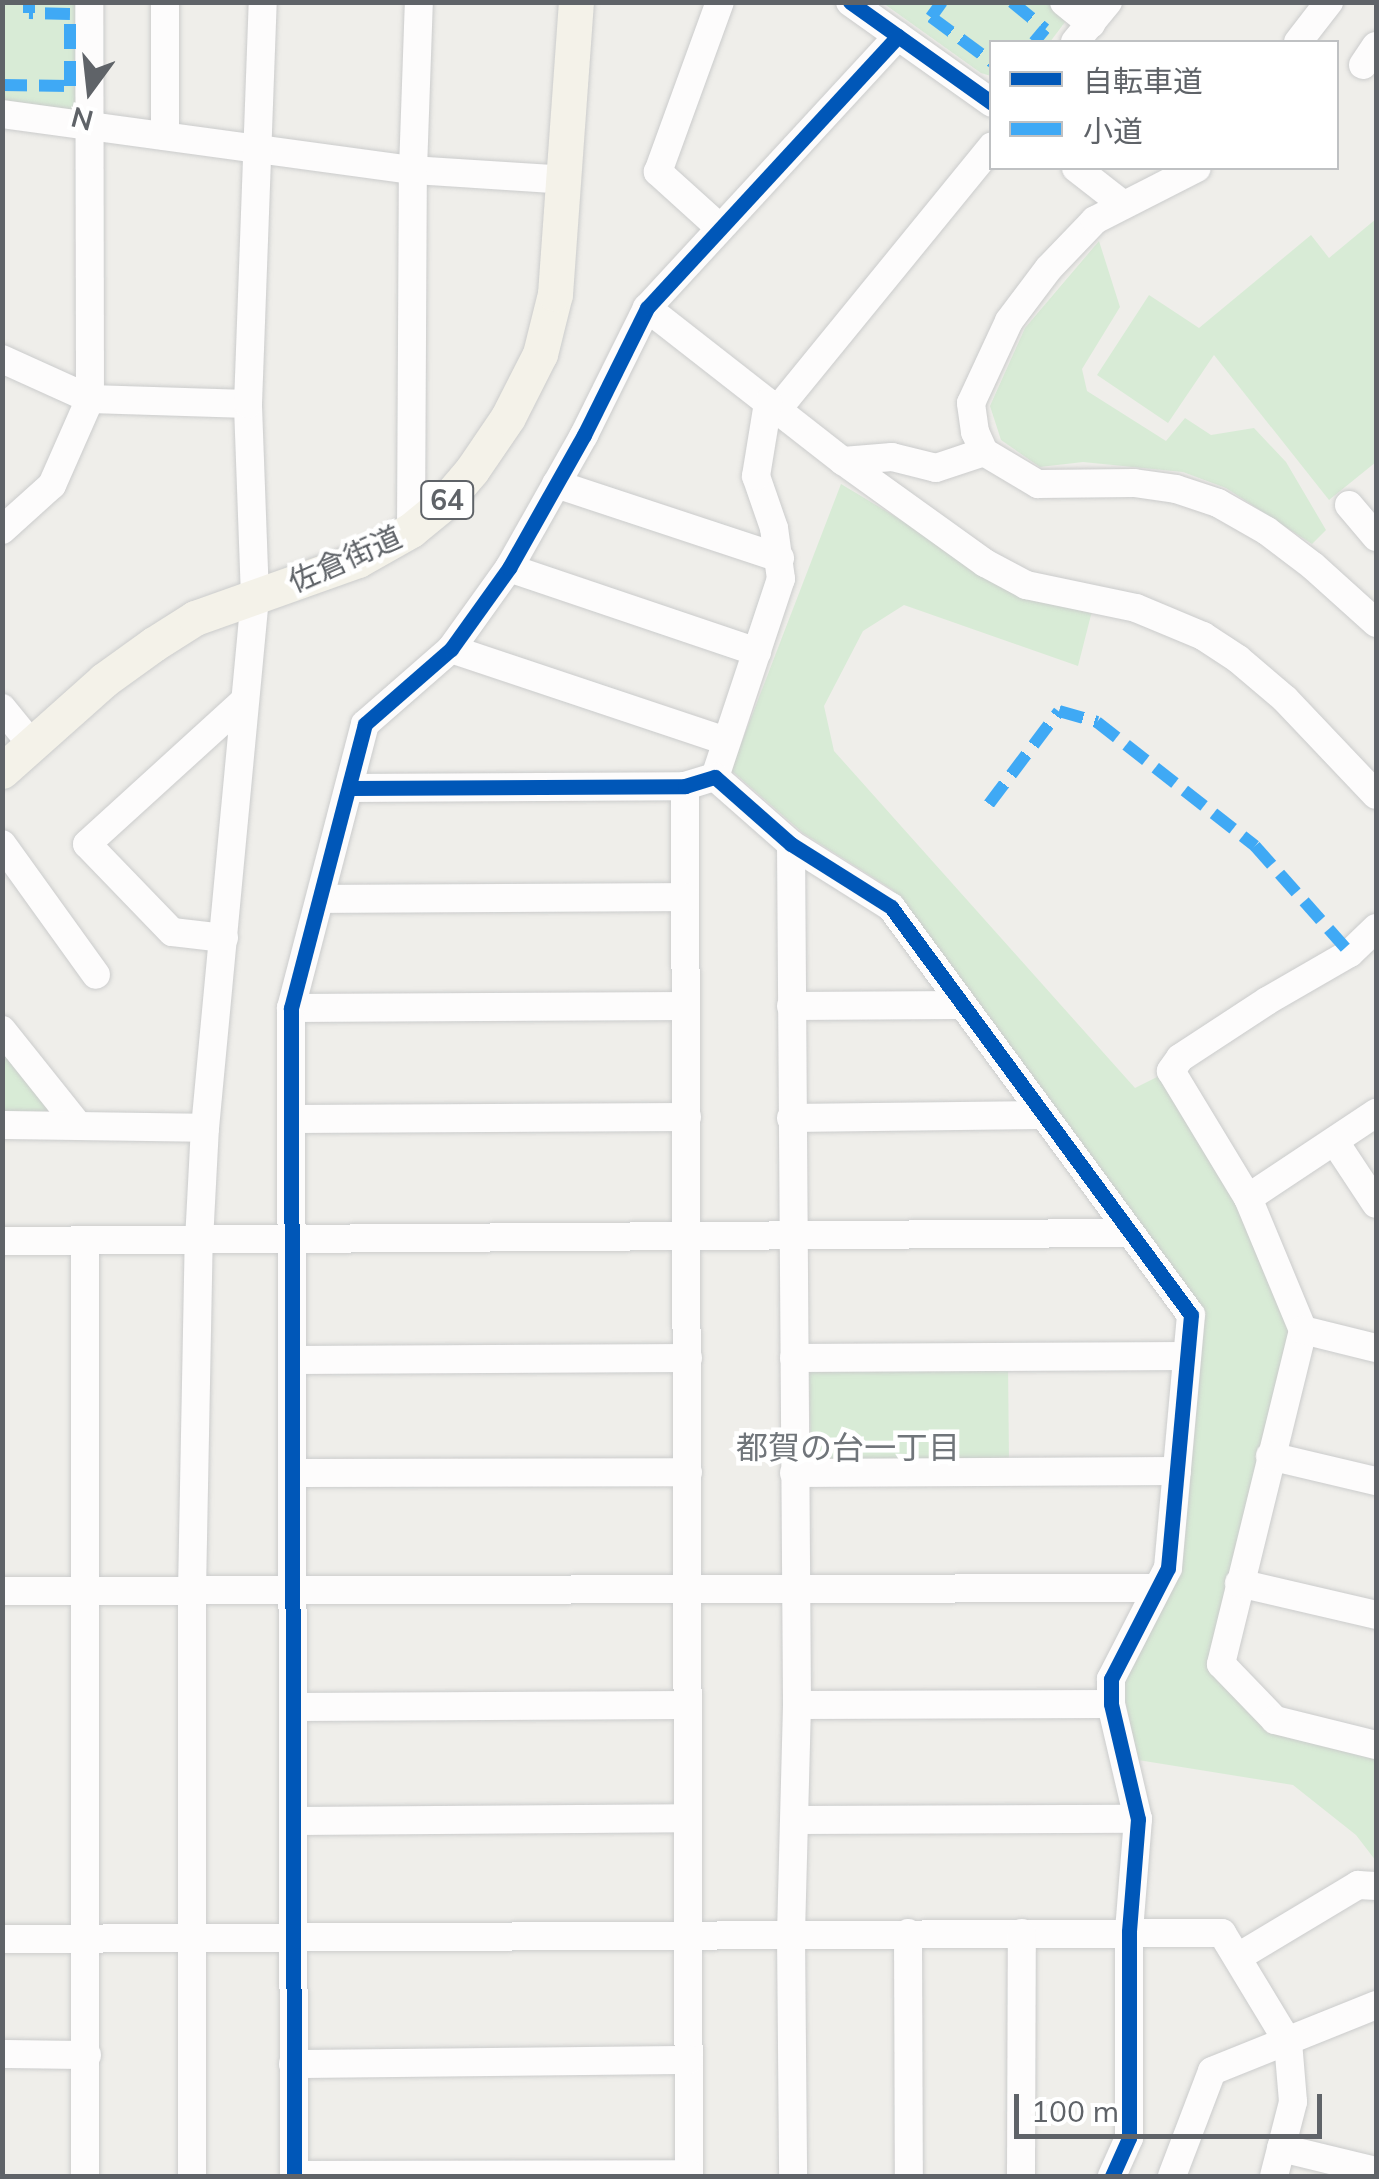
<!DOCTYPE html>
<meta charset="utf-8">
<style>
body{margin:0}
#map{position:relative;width:1379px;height:2179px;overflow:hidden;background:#efeeea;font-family:Mulish,"Noto Sans JP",sans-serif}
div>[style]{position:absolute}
.green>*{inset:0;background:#d8ebd6}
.roads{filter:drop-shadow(0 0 2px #cbcccc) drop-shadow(0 0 2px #cbcccc)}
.minor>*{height:28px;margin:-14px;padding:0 14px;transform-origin:14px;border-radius:14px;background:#fdfcfc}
.major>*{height:35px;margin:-17.5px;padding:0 17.5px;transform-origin:17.5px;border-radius:17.5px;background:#f4f2e9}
.quiet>*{height:12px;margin-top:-6px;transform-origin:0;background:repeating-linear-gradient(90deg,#3fa9f5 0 25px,transparent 0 37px)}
.cycleway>*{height:15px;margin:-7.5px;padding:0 7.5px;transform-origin:7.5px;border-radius:7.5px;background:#0057b8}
span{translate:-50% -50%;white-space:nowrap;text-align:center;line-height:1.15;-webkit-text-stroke:9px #fff;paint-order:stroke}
.shield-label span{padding:2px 8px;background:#fff;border:2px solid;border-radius:8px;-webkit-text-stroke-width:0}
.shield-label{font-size:28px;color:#5f6368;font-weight:700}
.street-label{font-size:30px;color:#5f6368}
.neighbourhood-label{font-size:32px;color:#70757a}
.frame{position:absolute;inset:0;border:5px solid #5f6368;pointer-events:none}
.legend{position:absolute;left:989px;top:40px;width:350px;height:130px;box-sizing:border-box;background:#fff;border:2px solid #bfc1c3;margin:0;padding:12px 18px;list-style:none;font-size:30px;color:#5f6368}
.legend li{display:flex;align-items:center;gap:20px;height:50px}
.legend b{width:50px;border:2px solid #bfc1c3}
.north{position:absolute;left:40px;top:40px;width:100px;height:100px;-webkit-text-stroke:8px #fff;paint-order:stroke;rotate:195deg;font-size:28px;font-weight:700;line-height:40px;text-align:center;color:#5f6368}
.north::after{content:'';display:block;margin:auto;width:35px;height:45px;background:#5f6368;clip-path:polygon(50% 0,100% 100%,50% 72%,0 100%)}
.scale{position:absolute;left:1014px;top:2094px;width:308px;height:45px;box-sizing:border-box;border:5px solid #5f6368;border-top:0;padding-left:12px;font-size:30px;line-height:35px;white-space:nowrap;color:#5f6368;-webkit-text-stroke:8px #fff;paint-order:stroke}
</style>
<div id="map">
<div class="green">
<div style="clip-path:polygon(3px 3px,79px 3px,80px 102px,73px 110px,3px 100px)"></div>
<div style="clip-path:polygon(883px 3px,1051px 3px,1062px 12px,1065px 22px,1050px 42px,992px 42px,991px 76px,981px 73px)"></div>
<div style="clip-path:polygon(1376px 219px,1376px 462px,1329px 500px,1214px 355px,1168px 423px,1097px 375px,1149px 295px,1199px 328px,1311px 235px,1329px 258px)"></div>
<div style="clip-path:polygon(1099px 241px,1120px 307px,1082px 369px,1087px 391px,1166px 441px,1185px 418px,1211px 435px,1254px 428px,1286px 462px,1326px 530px,1312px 544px,1226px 488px,1183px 472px,1083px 462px,1040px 467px,1001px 440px,990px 406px,1025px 328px)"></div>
<div style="clip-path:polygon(841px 484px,1019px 591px,1092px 611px,1078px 666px,904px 605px,863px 631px,824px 706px,834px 751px,1135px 1088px,1163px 1074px,1240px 1201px,1291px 1329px,1211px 1666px,1269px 1730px,1376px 1756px,1376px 1861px,1356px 1835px,1293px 1785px,1138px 1760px,1121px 1682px,1176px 1571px,1203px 1311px,893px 890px,803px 833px,731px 770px)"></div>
<div style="clip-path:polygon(2px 1038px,55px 1104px,46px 1118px,3px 1118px)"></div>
<div style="clip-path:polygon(1008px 1363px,1009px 1463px,811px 1462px,809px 1365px)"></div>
</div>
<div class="roads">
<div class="minor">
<div style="left:850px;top:2px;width:174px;rotate:35.4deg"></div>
<div style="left:1064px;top:2px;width:35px;rotate:39deg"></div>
<div style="left:1075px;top:42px;width:52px;rotate:-50.5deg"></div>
<div style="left:1298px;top:42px;width:51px;rotate:-52.2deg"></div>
<div style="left:1363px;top:65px;width:23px;rotate:-56deg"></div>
<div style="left:2px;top:114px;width:415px;rotate:7.8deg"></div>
<div style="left:413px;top:170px;width:153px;rotate:3.7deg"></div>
<div style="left:165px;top:136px;width:134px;rotate:-90deg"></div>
<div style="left:1076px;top:168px;width:58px;rotate:38deg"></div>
<div style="left:720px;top:228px;width:84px;rotate:-137.9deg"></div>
<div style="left:658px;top:172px;width:181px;rotate:-70deg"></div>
<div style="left:647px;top:308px;width:249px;rotate:38deg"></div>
<div style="left:843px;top:461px;width:175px;rotate:35.7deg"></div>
<div style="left:985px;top:563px;width:47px;rotate:28.2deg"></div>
<div style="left:1026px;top:585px;width:112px;rotate:11.8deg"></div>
<div style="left:1136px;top:608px;width:73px;rotate:22.7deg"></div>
<div style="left:1203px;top:636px;width:42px;rotate:33.3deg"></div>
<div style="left:1238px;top:659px;width:62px;rotate:40.4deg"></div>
<div style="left:1285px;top:699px;width:132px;rotate:46.5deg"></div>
<div style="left:2px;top:359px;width:97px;rotate:24.4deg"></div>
<div style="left:90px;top:399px;width:158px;rotate:1.8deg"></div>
<div style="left:777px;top:410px;width:340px;rotate:-50.8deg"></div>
<div style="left:984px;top:452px;width:63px;rotate:30.7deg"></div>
<div style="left:1038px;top:484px;width:96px;rotate:-0.6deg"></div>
<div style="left:1134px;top:483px;width:42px;rotate:8.1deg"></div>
<div style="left:1176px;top:489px;width:44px;rotate:18.4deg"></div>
<div style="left:1218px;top:503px;width:56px;rotate:29.7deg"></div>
<div style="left:1267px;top:531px;width:58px;rotate:37.3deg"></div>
<div style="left:1313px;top:566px;width:85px;rotate:42.1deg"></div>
<div style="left:843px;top:461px;width:49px;rotate:-4.7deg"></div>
<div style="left:892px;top:457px;width:45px;rotate:14deg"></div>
<div style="left:936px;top:468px;width:51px;rotate:-18.4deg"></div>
<div style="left:984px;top:452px;width:22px;rotate:-114deg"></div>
<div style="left:975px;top:432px;width:29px;rotate:-98deg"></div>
<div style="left:971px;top:403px;width:90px;rotate:-65.1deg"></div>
<div style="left:1009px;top:321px;width:66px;rotate:-53deg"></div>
<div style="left:1049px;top:268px;width:66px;rotate:-46.2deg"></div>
<div style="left:1095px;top:220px;width:114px;rotate:-27deg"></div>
<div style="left:556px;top:484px;width:236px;rotate:18.3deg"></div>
<div style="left:1349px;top:505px;width:42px;rotate:49.8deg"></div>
<div style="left:2px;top:530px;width:67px;rotate:-42deg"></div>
<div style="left:52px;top:485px;width:94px;rotate:-66.2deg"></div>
<div style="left:90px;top:399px;width:397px;rotate:-90.1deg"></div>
<div style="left:411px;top:530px;width:360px;rotate:-89.7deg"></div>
<div style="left:413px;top:170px;width:168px;rotate:-88deg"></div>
<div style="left:509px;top:568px;width:262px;rotate:18.7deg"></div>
<div style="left:451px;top:649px;width:290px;rotate:18.5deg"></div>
<div style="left:2px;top:708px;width:48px;rotate:51deg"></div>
<div style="left:715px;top:777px;width:209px;rotate:-71.6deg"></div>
<div style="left:781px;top:579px;width:51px;rotate:-97.8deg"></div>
<div style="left:774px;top:528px;width:55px;rotate:-109.1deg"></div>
<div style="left:756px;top:476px;width:74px;rotate:-80.7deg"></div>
<div style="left:685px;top:786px;width:1390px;rotate:89.84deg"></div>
<div style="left:350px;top:788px;width:335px;rotate:-0.3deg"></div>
<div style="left:685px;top:786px;width:31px;rotate:-17deg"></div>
<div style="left:715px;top:777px;width:101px;rotate:41.4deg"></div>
<div style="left:791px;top:844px;width:118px;rotate:32.2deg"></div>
<div style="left:891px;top:907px;width:506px;rotate:53.67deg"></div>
<div style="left:1191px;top:1315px;width:254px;rotate:95.2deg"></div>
<div style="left:1168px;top:1568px;width:125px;rotate:117.2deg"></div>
<div style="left:1111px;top:1679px;width:25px;rotate:90deg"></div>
<div style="left:1111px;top:1704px;width:118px;rotate:76.8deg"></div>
<div style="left:1138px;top:1819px;width:113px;rotate:94.6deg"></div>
<div style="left:1129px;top:1932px;width:206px;rotate:90deg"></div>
<div style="left:1129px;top:2138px;width:42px;rotate:114.1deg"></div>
<div style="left:2px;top:844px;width:161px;rotate:54.3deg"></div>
<div style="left:791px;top:844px;width:861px;rotate:89.6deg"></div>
<div style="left:797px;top:1705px;width:229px;rotate:91.5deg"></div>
<div style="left:791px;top:1934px;width:242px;rotate:89.5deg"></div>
<div style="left:321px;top:899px;width:364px;rotate:-0.3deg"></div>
<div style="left:1376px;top:928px;width:36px;rotate:136deg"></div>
<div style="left:1350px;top:953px;width:96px;rotate:150deg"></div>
<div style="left:1267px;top:1001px;width:104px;rotate:146.8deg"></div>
<div style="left:1180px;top:1058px;width:16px;rotate:125deg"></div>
<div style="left:1171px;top:1071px;width:149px;rotate:58.8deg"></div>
<div style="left:1248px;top:1198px;width:143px;rotate:67.4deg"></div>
<div style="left:1303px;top:1330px;width:344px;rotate:103.8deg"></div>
<div style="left:1221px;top:1664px;width:78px;rotate:46deg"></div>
<div style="left:1275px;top:1720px;width:104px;rotate:13.9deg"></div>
<div style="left:224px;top:938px;width:52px;rotate:-173.4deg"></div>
<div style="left:172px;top:932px;width:122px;rotate:-134deg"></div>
<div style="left:87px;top:844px;width:210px;rotate:-42.3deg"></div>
<div style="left:791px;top:1006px;width:172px;rotate:-0.3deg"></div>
<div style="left:291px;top:1008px;width:395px;rotate:-0.3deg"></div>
<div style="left:2px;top:1030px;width:120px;rotate:51.4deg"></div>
<div style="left:791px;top:1118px;width:252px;rotate:-0.7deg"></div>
<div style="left:293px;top:1119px;width:394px;rotate:-0.3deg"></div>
<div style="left:2px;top:1125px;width:203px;rotate:0.8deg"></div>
<div style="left:1335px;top:1142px;width:74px;rotate:56.5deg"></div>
<div style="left:1248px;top:1198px;width:154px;rotate:-33.6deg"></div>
<div style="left:2px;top:1241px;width:1127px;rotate:-0.41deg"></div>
<div style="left:1303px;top:1330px;width:75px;rotate:13.9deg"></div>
<div style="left:794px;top:1358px;width:393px;rotate:-0.3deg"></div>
<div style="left:294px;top:1360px;width:394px;rotate:-0.3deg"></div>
<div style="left:1270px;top:1456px;width:109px;rotate:13.3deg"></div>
<div style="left:294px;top:1473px;width:394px;rotate:-0.1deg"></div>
<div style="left:794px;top:1473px;width:383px;rotate:-0.3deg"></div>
<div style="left:1239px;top:1583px;width:141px;rotate:13.1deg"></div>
<div style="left:2px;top:1591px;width:1154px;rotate:-0.15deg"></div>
<div style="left:797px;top:1705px;width:314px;rotate:-0.2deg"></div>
<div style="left:295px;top:1707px;width:391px;rotate:-0.3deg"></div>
<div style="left:796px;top:1820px;width:342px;rotate:-0.2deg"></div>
<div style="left:296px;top:1821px;width:391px;rotate:-0.4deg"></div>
<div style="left:908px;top:1933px;width:243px;rotate:89.8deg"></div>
<div style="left:2px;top:1939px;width:1220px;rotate:-0.28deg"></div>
<div style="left:1222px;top:1933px;width:127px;rotate:58.8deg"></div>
<div style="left:1288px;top:2042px;width:60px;rotate:85.2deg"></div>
<div style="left:1293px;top:2102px;width:76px;rotate:104.4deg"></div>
<div style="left:1238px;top:1957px;width:140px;rotate:-31deg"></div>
<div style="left:1358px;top:1885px;width:18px;rotate:3deg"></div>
<div style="left:2px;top:2054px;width:85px;rotate:0.7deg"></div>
<div style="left:293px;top:2064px;width:396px;rotate:-0.6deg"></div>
<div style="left:1281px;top:2148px;width:98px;rotate:13.6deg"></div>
<div style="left:294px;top:2175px;width:395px;rotate:-0.1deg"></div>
<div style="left:85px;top:2176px;width:936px;rotate:-90deg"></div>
<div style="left:192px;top:2176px;width:585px;rotate:-90deg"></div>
<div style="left:192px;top:1591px;width:350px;rotate:-88.9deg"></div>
<div style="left:199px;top:1241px;width:113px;rotate:-87deg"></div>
<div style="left:205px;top:1128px;width:533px;rotate:-84.62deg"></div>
<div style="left:255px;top:597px;width:193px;rotate:-92.1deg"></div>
<div style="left:248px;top:404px;width:402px;rotate:-87.9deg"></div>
<div style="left:294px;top:2176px;width:1168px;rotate:-90.15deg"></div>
<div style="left:291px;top:1008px;width:293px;rotate:-75.4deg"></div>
<div style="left:365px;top:724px;width:114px;rotate:-41.1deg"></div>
<div style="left:451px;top:649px;width:100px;rotate:-54.4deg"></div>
<div style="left:509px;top:568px;width:153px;rotate:-60.6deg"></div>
<div style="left:584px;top:435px;width:142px;rotate:-63.6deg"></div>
<div style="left:647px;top:308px;width:370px;rotate:-47.3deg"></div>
<div style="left:1021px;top:2176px;width:243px;rotate:-89.8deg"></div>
<div style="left:1172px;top:2176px;width:112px;rotate:-69.1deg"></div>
<div style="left:1212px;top:2071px;width:177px;rotate:-21.9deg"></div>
</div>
<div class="major">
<div style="left:2px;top:771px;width:137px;rotate:-41.7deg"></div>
<div style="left:104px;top:680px;width:62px;rotate:-35.8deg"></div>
<div style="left:154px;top:644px;width:49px;rotate:-32.4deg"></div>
<div style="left:195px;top:618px;width:173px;rotate:-19.6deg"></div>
<div style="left:358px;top:560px;width:61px;rotate:-29.5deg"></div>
<div style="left:411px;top:530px;width:43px;rotate:-39.3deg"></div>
<div style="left:444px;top:503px;width:43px;rotate:-49.7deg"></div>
<div style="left:472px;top:470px;width:64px;rotate:-55.8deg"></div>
<div style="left:508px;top:417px;width:71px;rotate:-63.1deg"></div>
<div style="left:540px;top:354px;width:62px;rotate:-76deg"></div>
<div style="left:555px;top:294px;width:293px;rotate:-85.9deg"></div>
</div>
</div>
<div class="quiet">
<div style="left:942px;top:2px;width:19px;rotate:126deg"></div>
<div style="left:931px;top:17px;width:76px;rotate:36.4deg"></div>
<div style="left:1012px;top:2px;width:43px;rotate:39.3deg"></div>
<div style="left:1045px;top:29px;width:17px;rotate:130deg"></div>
<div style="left:2px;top:85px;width:68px;rotate:0.8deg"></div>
<div style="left:70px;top:86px;width:72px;rotate:-90deg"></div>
<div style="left:70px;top:14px;width:41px;rotate:-178.6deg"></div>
<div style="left:29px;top:13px;width:11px;rotate:-90deg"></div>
<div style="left:989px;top:804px;width:116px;rotate:-53deg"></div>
<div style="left:1059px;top:711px;width:40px;rotate:16deg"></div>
<div style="left:1097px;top:722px;width:201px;rotate:38.1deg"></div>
<div style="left:1255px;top:846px;width:143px;rotate:48.4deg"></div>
</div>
<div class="cycleway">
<div style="left:850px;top:2px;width:174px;rotate:35.4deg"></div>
<div style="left:350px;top:788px;width:335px;rotate:-0.3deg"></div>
<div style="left:685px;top:786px;width:31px;rotate:-17deg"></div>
<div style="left:715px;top:777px;width:101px;rotate:41.4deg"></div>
<div style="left:791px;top:844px;width:118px;rotate:32.2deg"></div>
<div style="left:891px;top:907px;width:506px;rotate:53.67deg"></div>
<div style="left:1191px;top:1315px;width:254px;rotate:95.2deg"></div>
<div style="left:1168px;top:1568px;width:125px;rotate:117.2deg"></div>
<div style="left:1111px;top:1679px;width:25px;rotate:90deg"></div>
<div style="left:1111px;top:1704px;width:118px;rotate:76.8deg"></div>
<div style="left:1138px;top:1819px;width:113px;rotate:94.6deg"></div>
<div style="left:1129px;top:1932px;width:206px;rotate:90deg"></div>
<div style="left:1129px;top:2138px;width:42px;rotate:114.1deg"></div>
<div style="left:294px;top:2176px;width:1168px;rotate:-90.15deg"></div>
<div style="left:291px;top:1008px;width:293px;rotate:-75.4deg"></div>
<div style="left:365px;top:724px;width:114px;rotate:-41.1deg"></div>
<div style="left:451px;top:649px;width:100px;rotate:-54.4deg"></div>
<div style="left:509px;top:568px;width:153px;rotate:-60.6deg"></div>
<div style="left:584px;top:435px;width:142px;rotate:-63.6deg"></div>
<div style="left:647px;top:308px;width:370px;rotate:-47.3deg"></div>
</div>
<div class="shield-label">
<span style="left:447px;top:500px">64</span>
</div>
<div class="street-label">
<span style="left:345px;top:559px;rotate:-24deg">佐倉街道</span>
</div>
<div class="neighbourhood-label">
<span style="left:848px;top:1447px">都賀の台一丁目</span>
</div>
<div class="frame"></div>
<ul class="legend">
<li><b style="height:12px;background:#0057b8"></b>自転車道</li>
<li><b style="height:12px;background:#3fa9f5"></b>小道</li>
</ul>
<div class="north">N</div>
<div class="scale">100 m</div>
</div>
